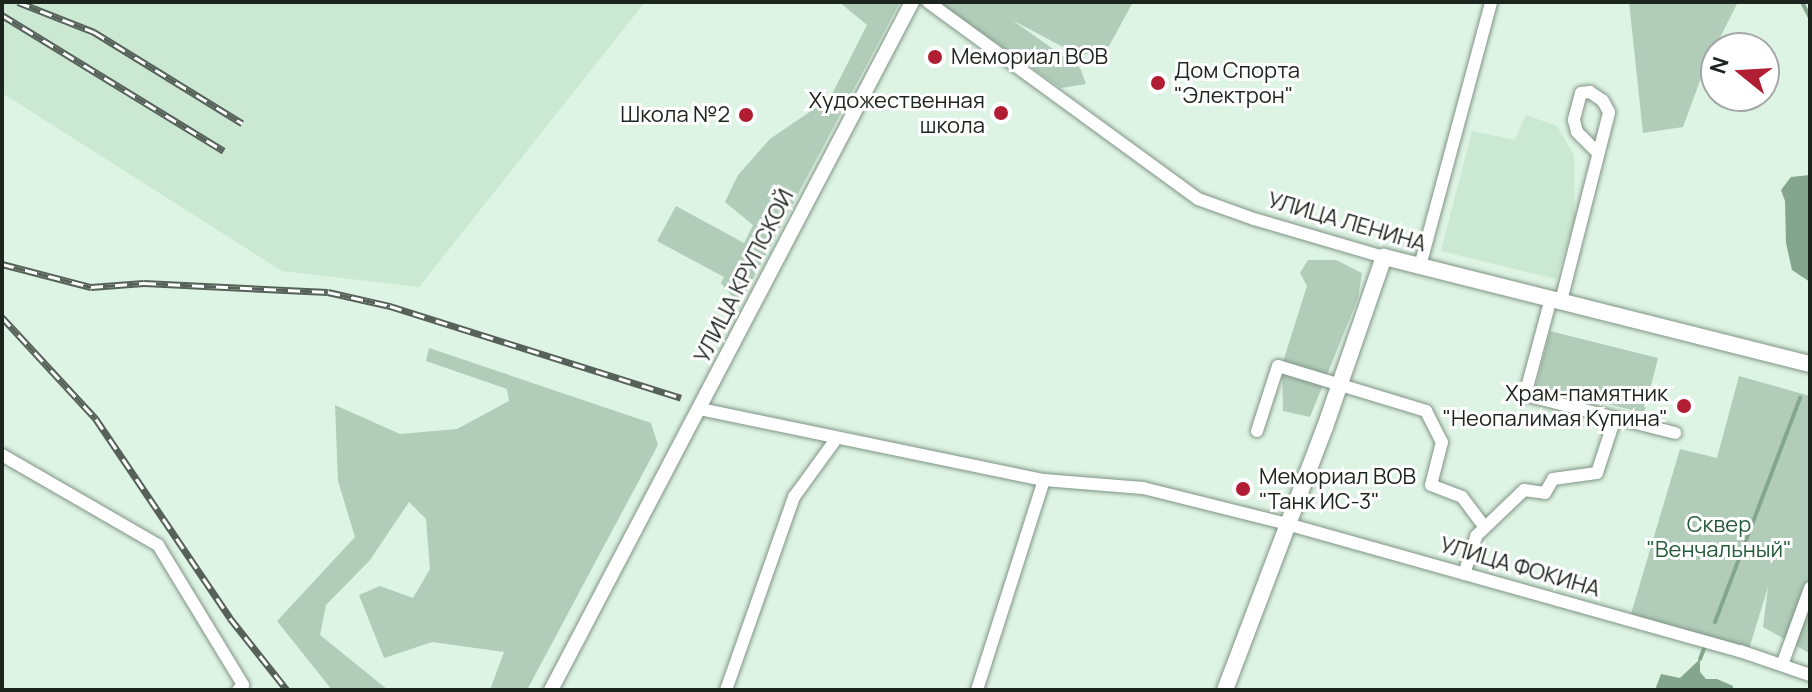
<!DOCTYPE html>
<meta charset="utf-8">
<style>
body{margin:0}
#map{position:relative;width:1812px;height:692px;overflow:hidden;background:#ddf3e3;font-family:Manrope,sans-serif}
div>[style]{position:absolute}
.built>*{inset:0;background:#cbe8d3}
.green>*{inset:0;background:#b1cdb9}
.water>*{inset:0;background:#85a68e}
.stream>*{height:4px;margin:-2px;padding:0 2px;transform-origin:2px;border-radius:2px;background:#85a68e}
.roads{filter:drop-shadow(0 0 2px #809485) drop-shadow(0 0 2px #809485)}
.minor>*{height:12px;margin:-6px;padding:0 6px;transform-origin:6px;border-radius:6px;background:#fff}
.tertiary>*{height:14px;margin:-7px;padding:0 7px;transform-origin:7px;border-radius:7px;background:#fff}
.secondary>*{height:16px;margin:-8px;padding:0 8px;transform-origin:8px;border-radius:8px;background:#fff}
.rail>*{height:7px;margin-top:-3.5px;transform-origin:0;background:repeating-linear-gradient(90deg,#fff 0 12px,#566259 0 24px);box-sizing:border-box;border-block:2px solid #566259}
.dots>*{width:22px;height:22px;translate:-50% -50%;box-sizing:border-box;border:4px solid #fff;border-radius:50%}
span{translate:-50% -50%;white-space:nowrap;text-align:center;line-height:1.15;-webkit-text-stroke:6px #fff;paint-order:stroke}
.poi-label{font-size:22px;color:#1c241e}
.left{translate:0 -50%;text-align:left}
.right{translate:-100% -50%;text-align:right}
.street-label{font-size:22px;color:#1c241e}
.park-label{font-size:22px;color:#255b3a}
.frame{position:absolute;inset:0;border:4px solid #1c241e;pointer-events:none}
.north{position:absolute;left:1700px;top:32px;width:80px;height:80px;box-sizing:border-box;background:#fff;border:2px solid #a4a7a5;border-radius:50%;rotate:288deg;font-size:22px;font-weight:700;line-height:32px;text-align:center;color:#1c241e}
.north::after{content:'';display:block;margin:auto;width:28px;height:36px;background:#b11d32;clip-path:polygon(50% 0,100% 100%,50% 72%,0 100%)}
</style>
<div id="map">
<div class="built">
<div style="clip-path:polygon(2px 2px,645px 2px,419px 287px,282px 271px,2px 93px)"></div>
<div style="clip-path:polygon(1526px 115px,1557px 126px,1574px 155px,1575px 218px,1556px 279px,1441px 251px,1472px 131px,1515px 140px)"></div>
</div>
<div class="green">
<div style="clip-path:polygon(839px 2px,900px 2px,739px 305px,721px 283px,724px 277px,657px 241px,676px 206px,744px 243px,753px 225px,725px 202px,738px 175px,770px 139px,830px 98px,867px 25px)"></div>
<div style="clip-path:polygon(938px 2px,1133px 2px,1109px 46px,1080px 56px,1012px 20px,1080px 68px,1086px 84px,1061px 88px)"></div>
<div style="clip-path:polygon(1629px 2px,1738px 2px,1705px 67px,1683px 127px,1643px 133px)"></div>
<div style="clip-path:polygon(1308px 260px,1336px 260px,1362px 273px,1358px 298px,1310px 417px,1283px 411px,1282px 365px,1307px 286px,1300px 273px)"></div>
<div style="clip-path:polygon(1550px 331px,1658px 358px,1644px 413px,1536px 386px)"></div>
<div style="clip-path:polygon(429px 348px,651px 423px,658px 445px,527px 690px,490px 690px,504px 652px,432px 642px,384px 658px,359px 595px,380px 586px,413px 598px,430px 569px,426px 519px,409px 502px,370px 560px,326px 605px,320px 635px,388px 690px,332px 690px,277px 621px,355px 537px,338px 481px,335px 405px,400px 434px,457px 429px,509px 401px,507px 389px,426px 361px)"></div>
<div style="clip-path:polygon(1739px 376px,1810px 396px,1809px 653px,1763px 627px,1768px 587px,1749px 649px,1631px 614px,1680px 449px,1717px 458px)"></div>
</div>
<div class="water">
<div style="clip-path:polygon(1810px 175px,1810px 282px,1792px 270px,1786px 243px,1785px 201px,1781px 190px,1791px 177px)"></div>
<div style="clip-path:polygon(1700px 659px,1700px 672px,1706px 679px,1717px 679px,1733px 686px,1733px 690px,1655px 690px,1661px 674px,1680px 678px)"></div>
</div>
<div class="stream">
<div style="left:1802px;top:2px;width:18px;rotate:63deg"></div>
<div style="left:1715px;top:622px;width:240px;rotate:-69.2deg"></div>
<div style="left:1700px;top:659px;width:14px;rotate:-69deg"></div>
</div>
<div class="roads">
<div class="minor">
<div style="left:928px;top:2px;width:334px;rotate:36.1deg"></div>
<div style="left:1198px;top:199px;width:59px;rotate:19.7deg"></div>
<div style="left:1254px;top:219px;width:135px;rotate:16.3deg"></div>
<div style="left:1420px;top:266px;width:273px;rotate:-74.9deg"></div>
<div style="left:1551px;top:298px;width:100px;rotate:105deg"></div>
<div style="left:1525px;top:395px;width:155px;rotate:14.2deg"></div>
<div style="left:1561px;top:301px;width:195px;rotate:-75.7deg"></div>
<div style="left:1609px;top:112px;width:13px;rotate:-119deg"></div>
<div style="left:1603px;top:101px;width:16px;rotate:-145deg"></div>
<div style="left:1590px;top:92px;width:9px;rotate:174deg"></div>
<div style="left:1581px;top:93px;width:28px;rotate:105deg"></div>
<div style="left:1574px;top:120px;width:12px;rotate:76deg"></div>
<div style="left:1577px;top:132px;width:28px;rotate:45deg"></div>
<div style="left:700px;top:409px;width:351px;rotate:11.7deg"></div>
<div style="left:1044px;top:480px;width:99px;rotate:4.6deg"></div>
<div style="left:1143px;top:488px;width:148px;rotate:14deg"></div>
<div style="left:1287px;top:524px;width:470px;rotate:15.7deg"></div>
<div style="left:1740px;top:651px;width:74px;rotate:18.9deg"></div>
<div style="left:1257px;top:431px;width:68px;rotate:-72.1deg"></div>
<div style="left:1278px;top:366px;width:155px;rotate:16.9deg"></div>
<div style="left:1426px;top:411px;width:35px;rotate:63deg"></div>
<div style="left:1442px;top:442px;width:44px;rotate:104.3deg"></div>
<div style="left:1431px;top:485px;width:33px;rotate:21deg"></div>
<div style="left:1462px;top:497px;width:38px;rotate:53deg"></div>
<div style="left:2px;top:455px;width:180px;rotate:30deg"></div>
<div style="left:158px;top:545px;width:164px;rotate:58.7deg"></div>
<div style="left:243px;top:685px;width:7px;rotate:135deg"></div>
<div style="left:1464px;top:574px;width:40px;rotate:-72deg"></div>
<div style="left:1476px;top:536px;width:66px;rotate:-43.8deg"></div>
<div style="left:1524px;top:490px;width:21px;rotate:8deg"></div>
<div style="left:1545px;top:493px;width:16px;rotate:-60deg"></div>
<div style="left:1553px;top:479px;width:44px;rotate:-7.8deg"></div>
<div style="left:1597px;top:473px;width:58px;rotate:-71.9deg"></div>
<div style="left:1782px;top:665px;width:82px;rotate:-70deg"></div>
<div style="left:726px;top:690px;width:205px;rotate:-70.6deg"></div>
<div style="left:794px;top:497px;width:72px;rotate:-54.1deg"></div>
<div style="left:977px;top:690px;width:220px;rotate:-72.3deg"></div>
</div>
<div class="tertiary">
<div style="left:551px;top:690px;width:777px;rotate:-62.31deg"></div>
</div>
<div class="secondary">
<div style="left:1225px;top:690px;width:281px;rotate:-69.2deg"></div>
<div style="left:1325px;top:427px;width:180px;rotate:-70.9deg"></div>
<div style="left:1384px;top:257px;width:439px;rotate:14.1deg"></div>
</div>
</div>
<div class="rail">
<div style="left:18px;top:2px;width:82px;rotate:21.5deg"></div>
<div style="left:94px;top:32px;width:174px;rotate:31.6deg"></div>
<div style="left:2px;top:15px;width:260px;rotate:31.5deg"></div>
<div style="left:2px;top:264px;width:92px;rotate:14.5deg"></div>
<div style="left:91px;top:287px;width:53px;rotate:-4.3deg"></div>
<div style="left:144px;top:283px;width:184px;rotate:2.8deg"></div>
<div style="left:328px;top:292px;width:64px;rotate:12.7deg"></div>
<div style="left:390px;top:306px;width:305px;rotate:17.5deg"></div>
<div style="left:2px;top:317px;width:139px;rotate:47.3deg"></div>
<div style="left:96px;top:419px;width:240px;rotate:56deg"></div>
<div style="left:230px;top:618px;width:92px;rotate:51.6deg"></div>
</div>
<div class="dots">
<div style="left:935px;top:57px;background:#b11d32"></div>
<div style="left:1158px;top:83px;background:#b11d32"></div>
<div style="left:1001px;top:113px;background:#b11d32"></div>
<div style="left:746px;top:115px;background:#b11d32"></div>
<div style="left:1684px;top:406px;background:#b11d32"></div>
<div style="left:1243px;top:489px;background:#b11d32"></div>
</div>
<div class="poi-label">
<span class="left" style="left:951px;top:57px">Мемориал ВОВ</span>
<span class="left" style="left:1174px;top:83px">Дом Спорта<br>"Электрон"</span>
<span class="right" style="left:985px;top:113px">Художественная<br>школа</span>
<span class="right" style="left:730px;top:115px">Школа №2</span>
<span class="right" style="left:1668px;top:406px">Храм-памятник<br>"Неопалимая Купина"</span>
<span class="left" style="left:1259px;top:489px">Мемориал ВОВ<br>"Танк ИС-3"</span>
</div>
<div class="street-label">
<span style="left:1347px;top:222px;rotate:16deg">УЛИЦА ЛЕНИНА</span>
<span style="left:744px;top:276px;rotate:-63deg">УЛИЦА КРУПСКОЙ</span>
<span style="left:1520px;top:567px;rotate:16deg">УЛИЦА ФОКИНА</span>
</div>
<div class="park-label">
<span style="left:1719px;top:537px">Сквер<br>"Венчальный"</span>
</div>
<div class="frame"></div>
<div class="north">N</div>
</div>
